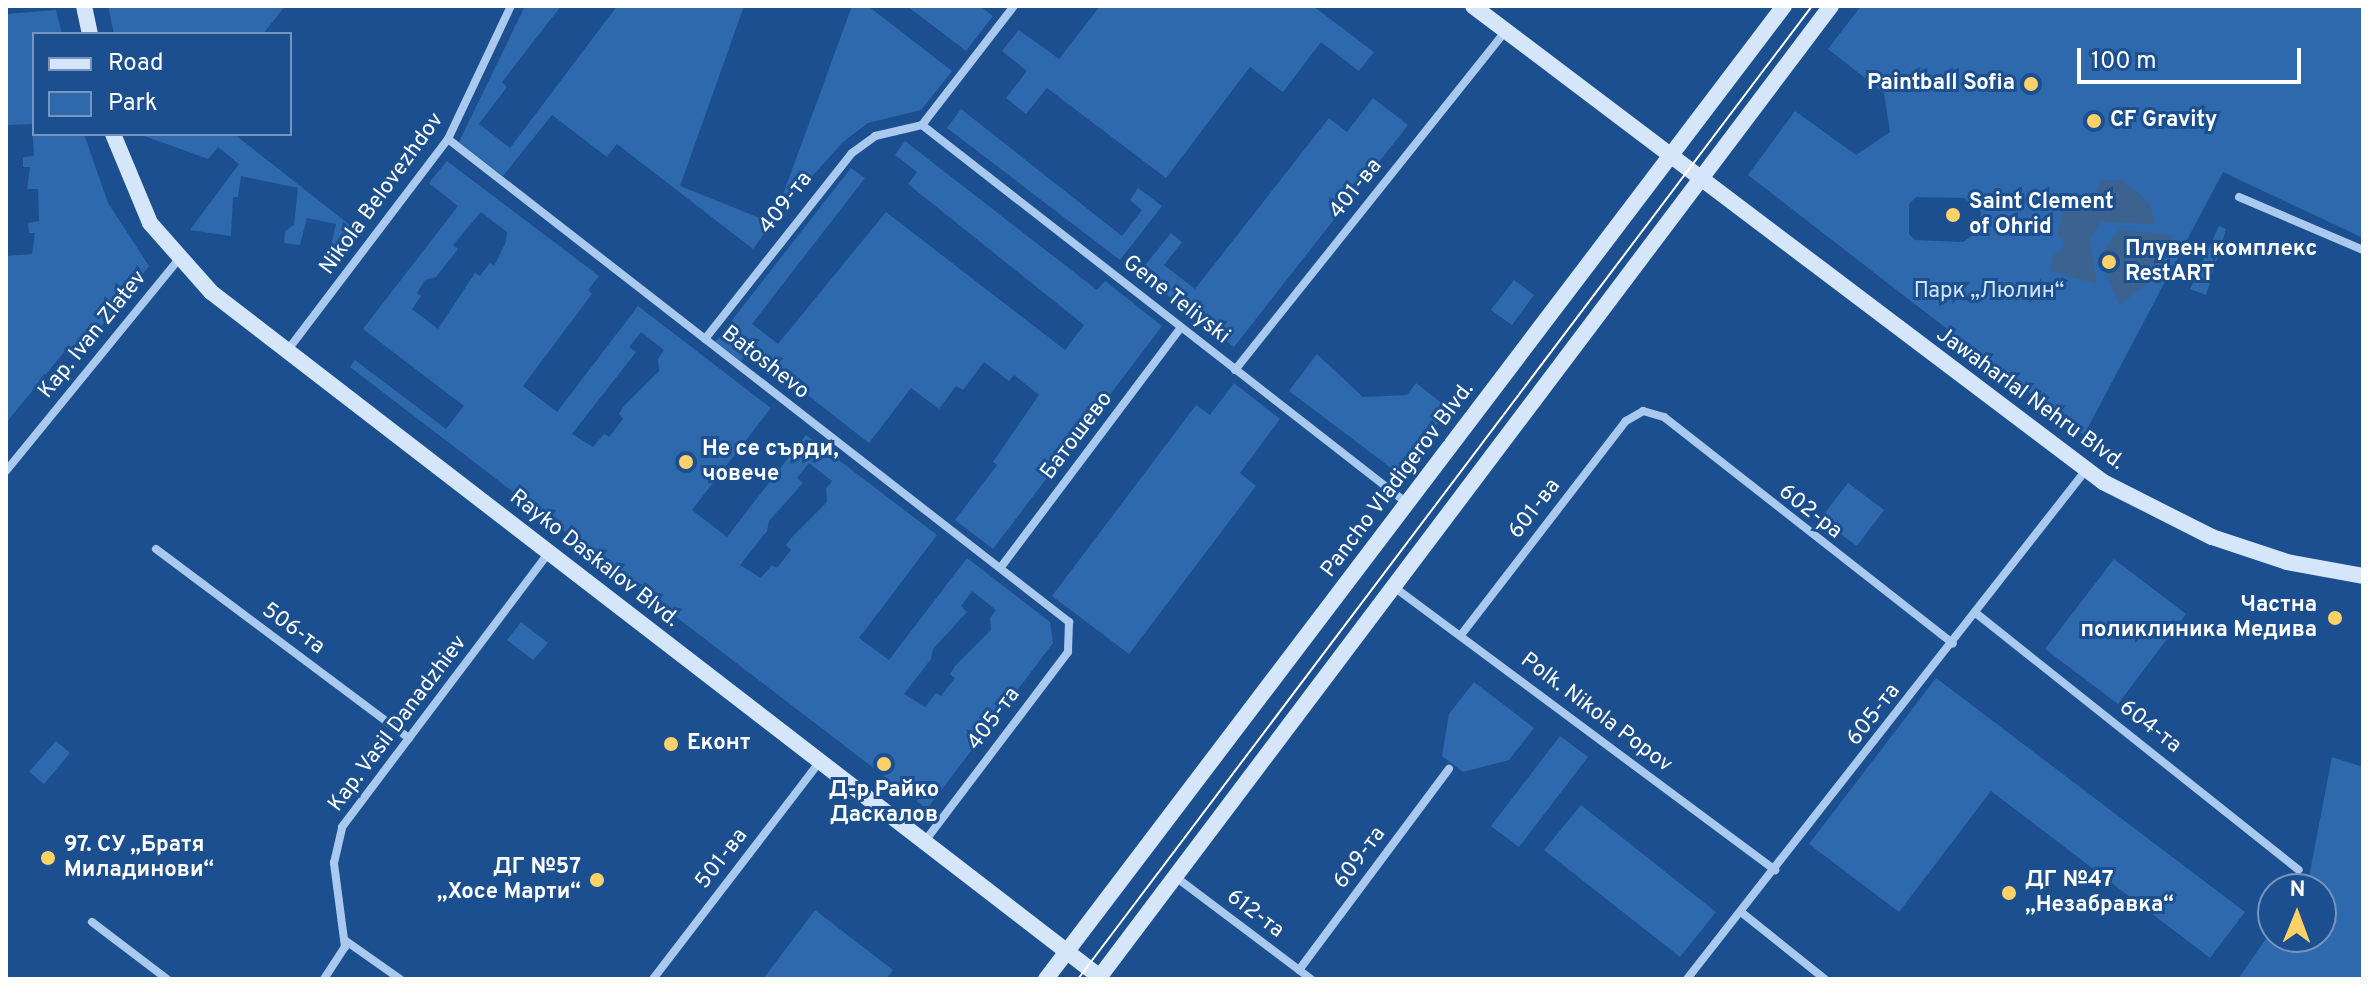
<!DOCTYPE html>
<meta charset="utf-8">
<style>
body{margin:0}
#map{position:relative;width:2369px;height:985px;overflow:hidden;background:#1b4f8f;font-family:Overpass,sans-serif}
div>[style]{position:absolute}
.green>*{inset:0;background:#2e69ad}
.water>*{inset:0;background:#3c6290}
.street>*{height:8px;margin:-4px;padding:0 4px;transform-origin:4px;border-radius:4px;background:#a9c9ee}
.secondary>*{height:16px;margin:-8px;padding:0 8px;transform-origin:8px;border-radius:8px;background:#d6e6fa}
.tram>*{height:2px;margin:-1px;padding:0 1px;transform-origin:1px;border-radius:1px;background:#fff}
.dots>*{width:22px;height:22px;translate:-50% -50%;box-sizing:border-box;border:4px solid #1b4f8f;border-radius:50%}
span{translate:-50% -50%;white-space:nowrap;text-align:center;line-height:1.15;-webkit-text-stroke:6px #1b4f8f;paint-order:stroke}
.poi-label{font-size:22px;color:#fff;font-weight:700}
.right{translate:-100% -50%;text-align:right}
.left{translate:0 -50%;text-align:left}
.street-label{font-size:22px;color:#fff}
.park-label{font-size:22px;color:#cfe3fa}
.frame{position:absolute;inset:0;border:8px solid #fff;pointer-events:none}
.legend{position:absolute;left:32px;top:32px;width:260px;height:104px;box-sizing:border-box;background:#1b4f8f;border:2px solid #7695bc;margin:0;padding:10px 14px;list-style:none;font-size:24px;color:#fff}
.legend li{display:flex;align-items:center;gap:16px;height:40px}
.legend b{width:40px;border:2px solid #7695bc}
.north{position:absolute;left:2257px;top:873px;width:80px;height:80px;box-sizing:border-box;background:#1b4f8f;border:2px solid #7695bc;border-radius:50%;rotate:1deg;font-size:22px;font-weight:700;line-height:32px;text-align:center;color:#fff}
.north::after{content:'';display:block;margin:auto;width:28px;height:36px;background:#ffd166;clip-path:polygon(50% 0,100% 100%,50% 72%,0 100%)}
.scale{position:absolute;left:2077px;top:48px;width:224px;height:36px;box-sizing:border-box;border:4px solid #fff;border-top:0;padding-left:10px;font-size:24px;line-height:28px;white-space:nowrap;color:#fff;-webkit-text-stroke:6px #1b4f8f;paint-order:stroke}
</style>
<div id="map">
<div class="green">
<div style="clip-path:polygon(108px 6px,285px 6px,263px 34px,114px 34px)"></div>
<div style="clip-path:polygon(525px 6px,561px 6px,502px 82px,507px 87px,479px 124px,510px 148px,617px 6px,744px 6px,680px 186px,772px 223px,753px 249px,617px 144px,607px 157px,552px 115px,503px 176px,459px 142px)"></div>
<div style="clip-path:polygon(852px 6px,868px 6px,952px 71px,921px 110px,868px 123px,843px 142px,789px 202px,781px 200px)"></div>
<div style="clip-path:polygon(907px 6px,980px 6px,993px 16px,966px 51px)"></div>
<div style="clip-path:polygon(1100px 6px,1313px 6px,1374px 52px,1359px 71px,1321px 42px,1283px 92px,1250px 67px,1166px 178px,1047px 88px,1026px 114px,1006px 98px,1027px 71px,1002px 51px,1019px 30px,1059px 59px)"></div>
<div style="clip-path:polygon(evenodd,1861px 6px,2363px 6px,2363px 238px,2223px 172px,2084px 435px,1748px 175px,1795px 111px,1856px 155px,1890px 132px,1884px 93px,1828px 49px,1861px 6px,1916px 197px,1964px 198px,1981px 211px,1980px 230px,1963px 242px,1915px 240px,1909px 234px,1909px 204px,1916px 197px)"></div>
<div style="clip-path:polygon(56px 10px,62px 34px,34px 34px,34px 134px,84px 134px,108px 203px,149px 266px,75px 360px,64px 352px,6px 423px,6px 256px,32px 254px,35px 233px,29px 233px,28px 223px,39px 221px,38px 189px,27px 189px,30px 167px,23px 167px,23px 157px,34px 156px,32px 124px,6px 125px,6px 14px)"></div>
<div style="clip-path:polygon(1373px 98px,1408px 125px,1234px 347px,1139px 273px,1171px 233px,1182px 242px,1164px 265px,1195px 289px,1329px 118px,1347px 132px)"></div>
<div style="clip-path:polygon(961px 109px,1122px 236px,1142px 210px,1130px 200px,1138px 188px,1162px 206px,1120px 260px,947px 128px)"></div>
<div style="clip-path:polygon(139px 134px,234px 134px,360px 233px,343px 257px,329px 254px,336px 224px,307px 218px,300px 245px,284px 243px,285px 231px,294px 225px,298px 188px,241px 176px,238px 197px,233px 197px,231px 236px,190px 230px,239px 164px,218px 147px,208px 159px)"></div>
<div style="clip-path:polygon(905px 141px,1097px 290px,1105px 281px,1162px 326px,993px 549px,955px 520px,997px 465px,993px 462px,1039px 395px,1014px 375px,1009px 381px,984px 362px,963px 390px,956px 386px,939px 409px,911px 388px,869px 443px,750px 350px,741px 361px,715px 342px,851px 168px,865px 178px,752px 324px,778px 344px,886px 212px,1065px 350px,1084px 325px,908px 184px,917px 172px,895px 155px)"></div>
<div style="clip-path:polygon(evenodd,447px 161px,599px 276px,588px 290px,592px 294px,523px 386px,557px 412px,638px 306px,771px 408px,692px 510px,727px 537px,806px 435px,937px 535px,859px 638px,889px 660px,967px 558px,1050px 622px,1053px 643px,927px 809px,350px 367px,355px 360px,446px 429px,464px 406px,363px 329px,458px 206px,429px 183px,447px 161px,481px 212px,507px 232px,506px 242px,494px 266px,490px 263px,480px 276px,475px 273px,438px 329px,412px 309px,421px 296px,417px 293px,425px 280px,436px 277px,458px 249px,453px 245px,481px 212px,447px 161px,641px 332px,664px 350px,658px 359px,659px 371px,623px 407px,619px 414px,623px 419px,609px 437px,604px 434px,593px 447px,572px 434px,636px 352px,629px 347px,641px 332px,447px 161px,809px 463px,832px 481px,826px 489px,827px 502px,791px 538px,786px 545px,791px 550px,777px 568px,772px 565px,761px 578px,740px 565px,767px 531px,769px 521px,803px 483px,797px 478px,809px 463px,447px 161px,972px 591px,996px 610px,990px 618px,991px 630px,955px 666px,950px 674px,955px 678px,941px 696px,936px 693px,925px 707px,904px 694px,931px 659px,933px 649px,967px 612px,961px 606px,972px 591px)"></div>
<div style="clip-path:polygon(2219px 226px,2226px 229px,2206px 295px,2190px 289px)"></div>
<div style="clip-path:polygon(1514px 280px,1534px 295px,1512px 325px,1491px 310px)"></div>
<div style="clip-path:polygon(1317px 354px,1363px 397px,1407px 395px,1416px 383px,1449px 409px,1399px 474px,1289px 391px)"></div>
<div style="clip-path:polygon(1234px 383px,1280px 419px,1240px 473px,1256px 486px,1129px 654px,1052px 596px,1196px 405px,1210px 415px)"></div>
<div style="clip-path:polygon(1848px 483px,1884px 510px,1857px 546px,1820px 519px)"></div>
<div style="clip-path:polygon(2114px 559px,2186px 614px,2118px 704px,2045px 649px)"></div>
<div style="clip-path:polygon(521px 622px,548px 643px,533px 660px,507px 640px)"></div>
<div style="clip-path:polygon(1936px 678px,2245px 912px,2210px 958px,1991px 791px,1899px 912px,1809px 844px)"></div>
<div style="clip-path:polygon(1474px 682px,1534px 728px,1509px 760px,1463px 772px,1442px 756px,1449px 714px)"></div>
<div style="clip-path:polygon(1560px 736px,1588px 757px,1519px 847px,1491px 826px)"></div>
<div style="clip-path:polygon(56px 741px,70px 753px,44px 784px,29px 772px)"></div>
<div style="clip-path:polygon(2332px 757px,2363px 767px,2363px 979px,2238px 979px,2273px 929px,2273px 937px,2321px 937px,2321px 889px,2301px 889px,2309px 877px)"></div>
<div style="clip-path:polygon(1581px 805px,1716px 912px,1680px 957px,1544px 850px)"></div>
<div style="clip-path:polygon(815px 910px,893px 970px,886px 979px,763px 979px)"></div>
</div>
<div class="water">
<div style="clip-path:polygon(2123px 180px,2149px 203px,2156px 224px,2101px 222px,2089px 239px,2097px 284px,2050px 271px,2054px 255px,2066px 245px,2058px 235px,2064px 202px,2073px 196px,2093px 195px,2102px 181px)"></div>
<div style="clip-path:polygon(2119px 230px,2172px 235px,2153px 279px,2119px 305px,2100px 255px)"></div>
</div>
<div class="street">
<div style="left:922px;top:125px;width:615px;rotate:37.93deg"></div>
<div style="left:922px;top:125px;width:150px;rotate:-52.3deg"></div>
<div style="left:448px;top:139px;width:787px;rotate:37.87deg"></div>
<div style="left:1069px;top:622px;width:30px;rotate:92deg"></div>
<div style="left:1068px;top:652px;width:237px;rotate:127.1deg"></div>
<div style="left:2239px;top:197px;width:135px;rotate:23.1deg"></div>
<div style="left:705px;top:339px;width:237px;rotate:-51.7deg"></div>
<div style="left:852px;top:153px;width:29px;rotate:-36deg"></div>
<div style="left:875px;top:136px;width:48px;rotate:-13.2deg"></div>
<div style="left:287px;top:351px;width:266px;rotate:-52.8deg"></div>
<div style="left:448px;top:139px;width:147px;rotate:-64.7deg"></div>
<div style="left:1235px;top:370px;width:434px;rotate:-51.4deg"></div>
<div style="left:6px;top:471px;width:272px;rotate:-50.8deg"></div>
<div style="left:156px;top:549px;width:316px;rotate:36.8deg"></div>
<div style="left:1001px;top:567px;width:300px;rotate:-53.1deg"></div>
<div style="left:1394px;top:587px;width:475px;rotate:36.6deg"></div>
<div style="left:1977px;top:614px;width:411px;rotate:38.5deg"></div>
<div style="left:1461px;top:635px;width:270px;rotate:-52.4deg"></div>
<div style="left:1626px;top:421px;width:20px;rotate:-30deg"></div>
<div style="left:1643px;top:411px;width:22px;rotate:16deg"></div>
<div style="left:1664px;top:417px;width:367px;rotate:38.1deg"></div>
<div style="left:1177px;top:878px;width:168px;rotate:37deg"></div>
<div style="left:1741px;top:912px;width:107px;rotate:38.6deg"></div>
<div style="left:92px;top:922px;width:94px;rotate:37.2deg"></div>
<div style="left:346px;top:941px;width:66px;rotate:35.1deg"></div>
<div style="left:1299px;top:970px;width:251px;rotate:-53.3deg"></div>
<div style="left:324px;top:979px;width:38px;rotate:-57deg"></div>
<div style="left:345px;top:947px;width:85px;rotate:-97.5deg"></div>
<div style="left:334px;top:863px;width:37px;rotate:-77deg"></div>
<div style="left:342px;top:827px;width:344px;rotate:-53deg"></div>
<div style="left:653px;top:979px;width:275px;rotate:-52.5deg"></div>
<div style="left:1687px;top:979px;width:647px;rotate:-51.91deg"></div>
</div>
<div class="secondary">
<div style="left:84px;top:6px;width:29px;rotate:78deg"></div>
<div style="left:1473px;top:6px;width:790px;rotate:37.07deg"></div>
<div style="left:2103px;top:482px;width:122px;rotate:26.8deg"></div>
<div style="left:2212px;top:537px;width:79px;rotate:18.4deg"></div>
<div style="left:2287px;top:562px;width:77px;rotate:10.4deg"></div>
<div style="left:113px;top:134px;width:96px;rotate:67.4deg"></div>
<div style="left:150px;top:223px;width:92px;rotate:48.5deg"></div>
<div style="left:211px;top:292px;width:1122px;rotate:37.62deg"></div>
<div style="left:1046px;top:979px;width:1221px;rotate:-52.82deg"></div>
<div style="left:1098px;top:979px;width:1218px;rotate:-53.01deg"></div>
</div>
<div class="tram">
<div style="left:1078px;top:979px;width:1219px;rotate:-52.97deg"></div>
</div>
<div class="dots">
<div style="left:2031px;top:84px;background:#ffd166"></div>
<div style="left:2094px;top:121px;background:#ffd166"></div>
<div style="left:1953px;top:215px;background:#ffd166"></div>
<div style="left:2109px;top:262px;background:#ffd166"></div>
<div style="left:686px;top:462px;background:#ffd166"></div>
<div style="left:2335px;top:618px;background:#ffd166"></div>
<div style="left:671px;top:744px;background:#ffd166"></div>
<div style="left:884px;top:764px;background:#ffd166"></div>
<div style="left:48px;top:858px;background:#ffd166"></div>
<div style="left:597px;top:880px;background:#ffd166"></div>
<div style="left:2009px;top:893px;background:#ffd166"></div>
</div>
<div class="poi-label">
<span class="right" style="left:2015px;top:84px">Paintball Sofia</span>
<span class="left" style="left:2110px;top:121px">CF Gravity</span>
<span class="left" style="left:1969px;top:215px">Saint Clement<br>of Ohrid</span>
<span class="left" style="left:2125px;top:262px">Плувен комплекс<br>RestART</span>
<span class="left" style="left:702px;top:462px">Не се сърди,<br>човече</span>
<span class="right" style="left:2317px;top:618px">Частна<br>поликлиника Медива</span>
<span class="left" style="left:687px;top:744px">Еконт</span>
<span style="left:884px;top:803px">Д-р Райко<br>Даскалов</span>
<span class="left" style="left:64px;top:858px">97. СУ „Братя<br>Миладинови“</span>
<span class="right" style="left:581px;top:880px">ДГ №57<br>„Хосе Марти“</span>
<span class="left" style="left:2025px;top:893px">ДГ №47<br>„Незабравка“</span>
</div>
<div class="street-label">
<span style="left:1356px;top:189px;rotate:-51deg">401-ва</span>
<span style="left:382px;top:194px;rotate:-54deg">Nikola Belovezhdov</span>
<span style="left:786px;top:203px;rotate:-52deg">409-та</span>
<span style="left:1176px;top:300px;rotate:38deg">Gene Teliyski</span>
<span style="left:93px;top:335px;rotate:-51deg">Kap. Ivan Zlatev</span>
<span style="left:765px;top:363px;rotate:38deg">Batoshevo</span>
<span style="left:2030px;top:399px;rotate:36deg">Jawaharlal Nehru Blvd.</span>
<span style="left:1077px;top:436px;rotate:-53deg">Батошево</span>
<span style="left:1398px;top:480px;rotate:-53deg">Pancho Vladigerov Blvd.</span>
<span style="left:1535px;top:509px;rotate:-52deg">601-ва</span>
<span style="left:1810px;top:512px;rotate:38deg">602-ра</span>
<span style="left:594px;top:559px;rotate:38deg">Rayko Daskalov Blvd.</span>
<span style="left:293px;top:629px;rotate:36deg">506-та</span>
<span style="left:1596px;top:713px;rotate:37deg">Polk. Nikola Popov</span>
<span style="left:1874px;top:715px;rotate:-52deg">605-та</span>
<span style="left:994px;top:719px;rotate:-53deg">405-та</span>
<span style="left:398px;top:724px;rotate:-53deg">Kap. Vasil Danadzhiev</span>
<span style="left:2150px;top:727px;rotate:38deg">604-та</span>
<span style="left:1360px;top:858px;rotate:-53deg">609-та</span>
<span style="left:722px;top:859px;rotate:-52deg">501-ва</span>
<span style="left:1255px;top:914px;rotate:37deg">612-та</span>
</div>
<div class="park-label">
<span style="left:1989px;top:292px">Парк „Люлин“</span>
</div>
<div class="frame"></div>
<ul class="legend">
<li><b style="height:10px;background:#d6e6fa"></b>Road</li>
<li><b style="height:22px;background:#2e69ad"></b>Park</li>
</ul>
<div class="north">N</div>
<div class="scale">100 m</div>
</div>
